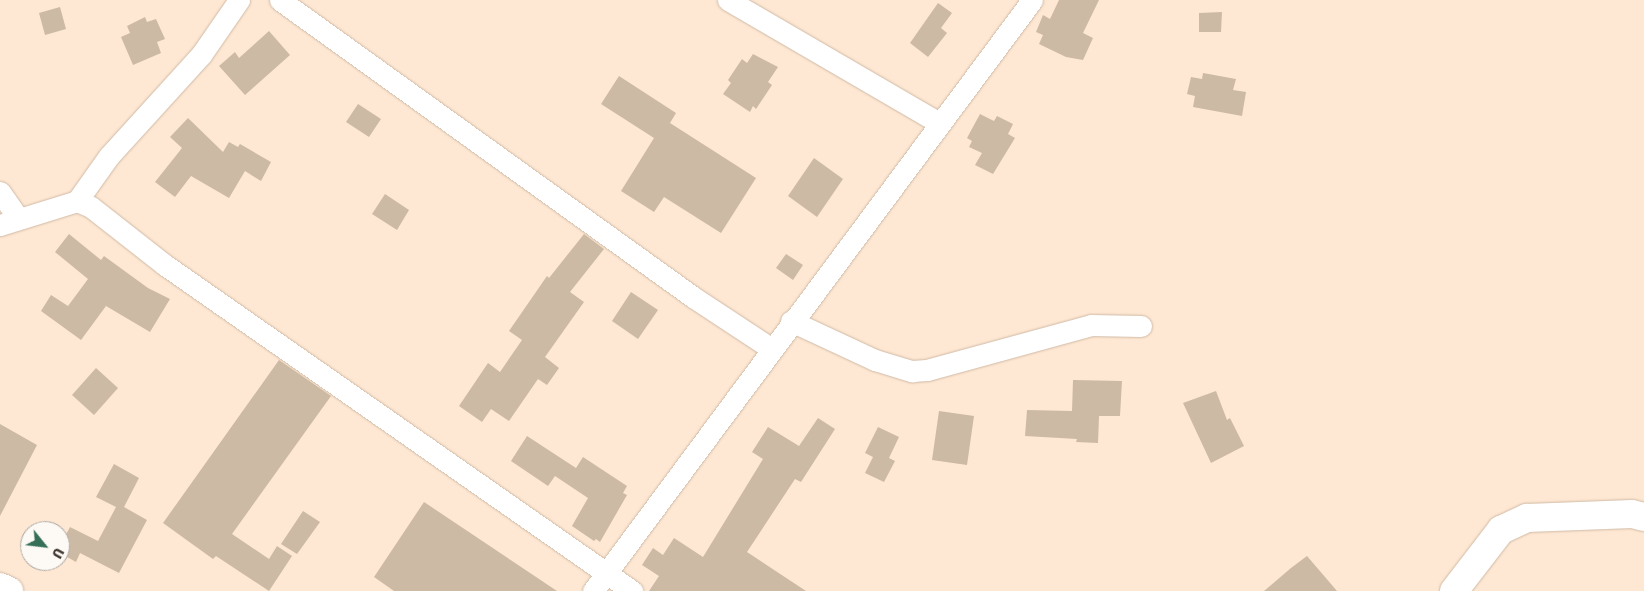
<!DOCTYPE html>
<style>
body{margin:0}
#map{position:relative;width:1644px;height:591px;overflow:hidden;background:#fee8d3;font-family:"Fira Sans",sans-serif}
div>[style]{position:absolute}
.building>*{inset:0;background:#ccbaa4}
.roads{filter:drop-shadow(0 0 1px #d0baa6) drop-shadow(0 0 1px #d0baa6)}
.minor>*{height:21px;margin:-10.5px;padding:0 10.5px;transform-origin:10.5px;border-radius:10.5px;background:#fff}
.secondary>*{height:28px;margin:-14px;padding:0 14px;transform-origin:14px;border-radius:14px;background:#fff}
.trunk>*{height:28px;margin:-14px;padding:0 14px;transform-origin:14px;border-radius:14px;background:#fff}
span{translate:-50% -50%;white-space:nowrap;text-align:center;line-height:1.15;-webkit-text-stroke:4.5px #fdf9f5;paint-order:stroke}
.north{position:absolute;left:20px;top:521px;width:50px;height:50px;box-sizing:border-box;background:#fdf9f5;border:1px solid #ada7a2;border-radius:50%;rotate:119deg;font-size:14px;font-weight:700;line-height:20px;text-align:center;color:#362d26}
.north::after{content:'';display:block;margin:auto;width:18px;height:22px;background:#356f57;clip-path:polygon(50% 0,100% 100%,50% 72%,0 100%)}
</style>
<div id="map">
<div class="building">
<div style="clip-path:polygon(1059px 0,1099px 0,1083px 33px,1093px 38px,1083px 60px,1066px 57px,1039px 44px,1043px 35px,1036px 32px,1043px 15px,1050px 19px)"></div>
<div style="clip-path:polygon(938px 3px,952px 13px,941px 28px,947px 33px,928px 57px,910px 43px)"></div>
<div style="clip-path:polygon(60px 7px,66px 29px,45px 35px,39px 13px)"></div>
<div style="clip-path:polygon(1222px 12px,1221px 32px,1199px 32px,1199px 13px)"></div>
<div style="clip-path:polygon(145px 17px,147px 22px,156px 19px,165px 39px,157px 42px,161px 53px,133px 65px,121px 37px,130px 33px,127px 26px)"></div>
<div style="clip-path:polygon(269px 31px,290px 55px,245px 95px,219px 66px,235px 52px,239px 58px)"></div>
<div style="clip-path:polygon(753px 54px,778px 67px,768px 82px,772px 85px,756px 109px,753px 106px,750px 112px,723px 94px,731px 83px,728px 80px,742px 59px,747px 63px)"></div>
<div style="clip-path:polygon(1203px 73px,1236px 79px,1233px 90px,1246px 92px,1242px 116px,1193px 107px,1195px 96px,1187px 94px,1191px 77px,1202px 79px)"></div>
<div style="clip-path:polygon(619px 76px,676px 113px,670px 123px,756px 178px,721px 233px,664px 197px,654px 212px,621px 191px,654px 138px,601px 104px)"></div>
<div style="clip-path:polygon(358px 104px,381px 119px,369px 137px,346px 122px)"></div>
<div style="clip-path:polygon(980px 114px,994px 121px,997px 116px,1013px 124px,1008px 134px,1015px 138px,993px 174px,975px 165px,982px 153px,969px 147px,972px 141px,967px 138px)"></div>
<div style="clip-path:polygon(188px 118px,223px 152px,229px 142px,238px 147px,240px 144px,271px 162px,261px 181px,245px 171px,229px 198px,191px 176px,175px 197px,155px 182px,182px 148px,170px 137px)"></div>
<div style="clip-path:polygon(814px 158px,843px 179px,817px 217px,788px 196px)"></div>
<div style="clip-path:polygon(385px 194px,409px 210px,397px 230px,372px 214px)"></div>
<div style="clip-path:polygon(69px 234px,101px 260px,104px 256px,148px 288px,170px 299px,150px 332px,106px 306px,81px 340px,41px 311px,51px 295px,68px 306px,88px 279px,55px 252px)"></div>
<div style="clip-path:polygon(584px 234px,604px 249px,570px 292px,584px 302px,545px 357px,559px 368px,547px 385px,538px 379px,509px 421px,491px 409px,482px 422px,459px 406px,488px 363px,500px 372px,522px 340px,509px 331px,547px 276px,549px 278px)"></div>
<div style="clip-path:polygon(786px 254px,803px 265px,793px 280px,776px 268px)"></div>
<div style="clip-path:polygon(631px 292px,658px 310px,638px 339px,612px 321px)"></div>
<div style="clip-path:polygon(279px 360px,331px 396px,232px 534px,269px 559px,277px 546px,292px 556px,269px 591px,216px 556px,213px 559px,163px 523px)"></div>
<div style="clip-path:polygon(96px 368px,118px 388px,94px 415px,72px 395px)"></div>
<div style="clip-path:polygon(1073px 380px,1122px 381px,1120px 416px,1099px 416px,1098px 443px,1076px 442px,1077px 439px,1025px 436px,1027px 410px,1072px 411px)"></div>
<div style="clip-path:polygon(1216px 391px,1227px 420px,1230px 418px,1244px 446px,1211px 463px,1183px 403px)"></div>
<div style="clip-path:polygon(939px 411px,974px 416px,967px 465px,932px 460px)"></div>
<div style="clip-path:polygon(818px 418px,835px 429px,801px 482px,795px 479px,747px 552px,806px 591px,649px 591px,659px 576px,642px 565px,653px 548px,663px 555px,674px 538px,703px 557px,763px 459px,752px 452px,768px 427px,799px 446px)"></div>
<div style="clip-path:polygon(0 424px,37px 445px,0 516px)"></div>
<div style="clip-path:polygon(878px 427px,899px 437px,889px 458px,895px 461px,884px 482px,865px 473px,873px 457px,865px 453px)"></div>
<div style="clip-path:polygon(527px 436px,576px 468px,583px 457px,627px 486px,623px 493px,627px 495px,600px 542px,596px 539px,594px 541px,572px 526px,588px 498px,555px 476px,548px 486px,511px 461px)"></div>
<div style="clip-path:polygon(114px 464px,139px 478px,124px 507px,147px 520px,119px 573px,80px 553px,76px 562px,60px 553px,60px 546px,70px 527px,98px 541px,116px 507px,96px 497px)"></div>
<div style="clip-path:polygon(424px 502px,557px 591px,394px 591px,374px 577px)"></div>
<div style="clip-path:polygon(303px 511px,320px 522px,297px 554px,281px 544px)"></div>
<div style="clip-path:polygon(1307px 556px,1337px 591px,1264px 591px,1291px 568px)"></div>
</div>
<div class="roads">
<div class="minor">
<div style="left:280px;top:0;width:509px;rotate:35.72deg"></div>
<div style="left:693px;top:297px;width:95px;rotate:33.4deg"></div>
<div style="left:728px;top:0;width:243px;rotate:30.2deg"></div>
<div style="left:0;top:192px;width:32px;rotate:55deg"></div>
<div style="left:77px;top:201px;width:55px;rotate:-54.6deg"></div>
<div style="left:109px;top:156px;width:137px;rotate:-47.7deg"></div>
<div style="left:201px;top:55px;width:67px;rotate:-55.4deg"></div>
<div style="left:0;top:225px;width:81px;rotate:-17.3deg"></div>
<div style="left:77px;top:201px;width:15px;rotate:23deg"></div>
<div style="left:91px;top:207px;width:94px;rotate:38.1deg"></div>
<div style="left:165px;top:265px;width:570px;rotate:34.92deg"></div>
<div style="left:791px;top:321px;width:93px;rotate:24.9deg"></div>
<div style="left:875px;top:360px;width:39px;rotate:17deg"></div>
<div style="left:912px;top:371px;width:15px;rotate:-4deg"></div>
<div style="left:927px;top:370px;width:170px;rotate:-15.3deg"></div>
<div style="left:1091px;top:325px;width:50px;rotate:1.1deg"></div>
<div style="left:593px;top:591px;width:736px;rotate:-53.39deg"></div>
</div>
<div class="secondary">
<div style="left:1454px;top:591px;width:77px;rotate:-52.4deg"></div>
<div style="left:1501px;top:530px;width:29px;rotate:-25deg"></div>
<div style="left:1527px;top:518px;width:105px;rotate:-2.2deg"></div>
<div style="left:1632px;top:514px;width:12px;rotate:14deg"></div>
</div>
<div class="trunk">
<div style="left:0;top:587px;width:10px;rotate:24deg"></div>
</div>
</div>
<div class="north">U</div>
</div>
